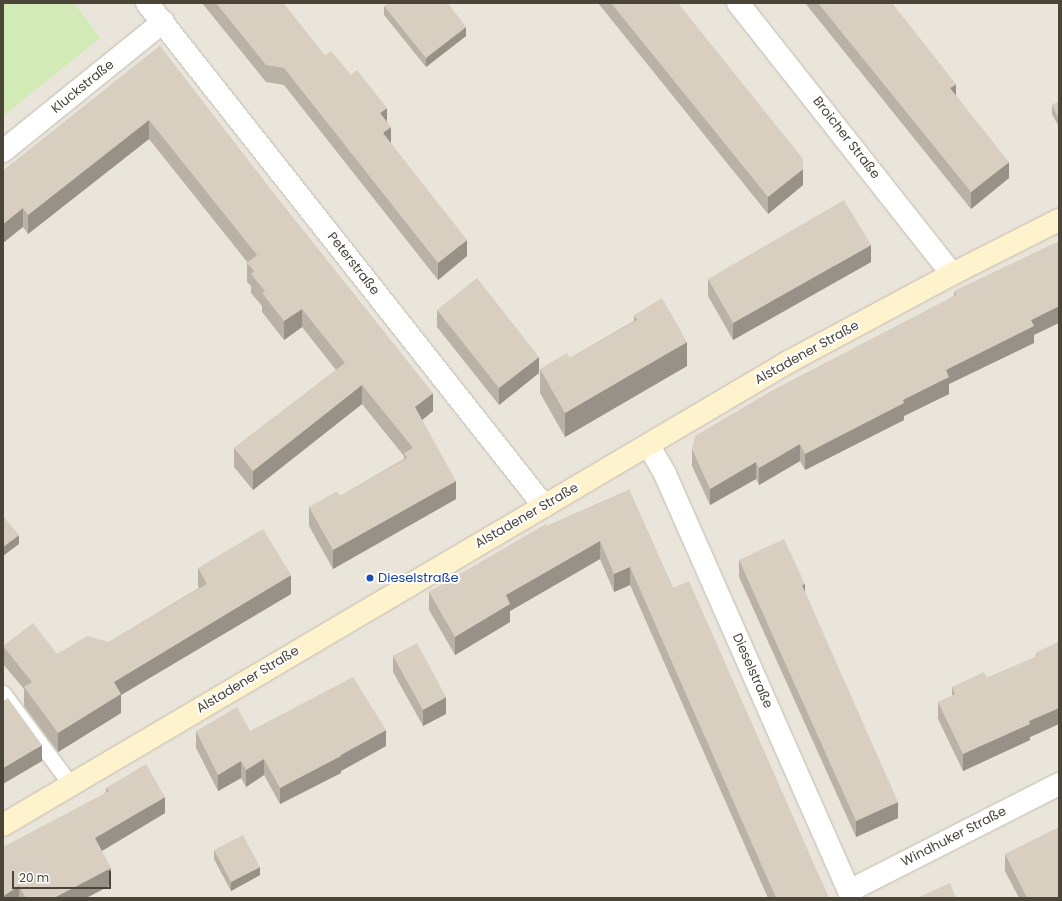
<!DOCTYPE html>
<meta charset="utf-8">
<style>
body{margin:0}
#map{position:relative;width:1062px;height:901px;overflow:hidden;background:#f6f3ec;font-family:Poppins,sans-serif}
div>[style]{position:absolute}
.residential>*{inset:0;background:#eae5da}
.green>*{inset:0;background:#d2eab5}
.roads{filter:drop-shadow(0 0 1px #c2bbae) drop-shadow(0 0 1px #c2bbae)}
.lane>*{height:15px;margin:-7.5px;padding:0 7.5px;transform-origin:7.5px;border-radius:7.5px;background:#fff}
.street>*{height:22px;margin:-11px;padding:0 11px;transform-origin:11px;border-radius:11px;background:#fff}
.secondary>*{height:22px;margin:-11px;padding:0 11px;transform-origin:11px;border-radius:11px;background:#fff3cd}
.wall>*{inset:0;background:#bab2a6}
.shaded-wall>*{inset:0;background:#979187}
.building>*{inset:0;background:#d8cfc1}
.dots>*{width:11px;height:11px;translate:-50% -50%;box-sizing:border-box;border:2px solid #fff;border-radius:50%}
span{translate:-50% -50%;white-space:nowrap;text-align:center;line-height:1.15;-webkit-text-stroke:4px #fff;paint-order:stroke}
.street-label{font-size:13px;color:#4b4439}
.transit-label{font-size:13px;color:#164399}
.left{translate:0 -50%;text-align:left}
.frame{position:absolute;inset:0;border:4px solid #4b4439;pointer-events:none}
.scale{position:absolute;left:12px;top:871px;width:99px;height:18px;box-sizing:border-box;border:2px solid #4b4439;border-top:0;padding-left:5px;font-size:12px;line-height:14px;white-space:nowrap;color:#4b4439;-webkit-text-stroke:3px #fff;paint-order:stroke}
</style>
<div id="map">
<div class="residential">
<div style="clip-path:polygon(3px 3px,1059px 3px,1059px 898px,3px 898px)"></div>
</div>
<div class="green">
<div style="clip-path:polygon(3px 3px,74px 3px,100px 38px,3px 116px)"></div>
</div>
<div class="roads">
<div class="lane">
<div style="left:3px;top:693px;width:114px;rotate:53.5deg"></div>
</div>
<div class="street">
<div style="left:147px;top:3px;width:641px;rotate:51.72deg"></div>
<div style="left:738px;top:3px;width:345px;rotate:51.7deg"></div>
<div style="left:3px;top:151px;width:206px;rotate:-38.9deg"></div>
<div style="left:649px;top:446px;width:32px;rotate:60deg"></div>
<div style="left:665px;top:474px;width:463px;rotate:66.2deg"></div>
<div style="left:849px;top:891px;width:236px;rotate:-27deg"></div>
</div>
<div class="secondary">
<div style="left:3px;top:825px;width:914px;rotate:-30.52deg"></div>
<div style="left:790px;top:361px;width:184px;rotate:-28.2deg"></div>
<div style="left:952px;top:274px;width:120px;rotate:-26.8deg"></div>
</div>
</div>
<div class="wall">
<div style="clip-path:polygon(202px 3px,283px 3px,325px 56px,387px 122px,391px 143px,467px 256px,438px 280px,284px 85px,266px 82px)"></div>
<div style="clip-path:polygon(598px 3px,678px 3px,803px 185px,768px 214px)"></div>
<div style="clip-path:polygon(805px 3px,892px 3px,956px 96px,1009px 178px,971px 209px)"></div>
<div style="clip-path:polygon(384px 6px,466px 36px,426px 67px,384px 15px)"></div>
<div style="clip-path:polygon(160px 46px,433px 411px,422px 420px,456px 499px,333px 569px,309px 526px,309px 507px,340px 496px,404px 459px,404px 456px,362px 404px,253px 490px,234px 467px,234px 448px,336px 370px,302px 327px,284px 340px,262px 312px,262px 306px,251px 293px,251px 286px,247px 282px,247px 263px,248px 263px,149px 139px,28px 234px,23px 227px,3px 171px)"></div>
<div style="clip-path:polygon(1059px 102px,1059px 127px,1052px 114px,1052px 105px)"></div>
<div style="clip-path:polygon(871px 262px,733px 340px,708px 296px,708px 279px)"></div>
<div style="clip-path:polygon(954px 291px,1034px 335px,1034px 343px,949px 384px,949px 394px,904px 416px,904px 420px,805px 470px,800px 461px,759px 485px,756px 479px,710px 505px,692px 466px,692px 449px,954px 296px)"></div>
<div style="clip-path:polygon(437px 310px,539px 373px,499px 405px,437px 327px)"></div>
<div style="clip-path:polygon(634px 315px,687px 366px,565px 437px,540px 393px,540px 369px,570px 358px,634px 321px)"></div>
<div style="clip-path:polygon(629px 490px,673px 588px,829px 898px,768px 898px,630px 585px,614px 592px,600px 559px,510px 611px,510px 622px,455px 655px,429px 610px,429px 592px,547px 526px)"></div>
<div style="clip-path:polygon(739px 560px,805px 592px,898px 818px,856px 837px,739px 577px)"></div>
<div style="clip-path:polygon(198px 568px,291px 594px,121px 695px,121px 713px,58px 752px,24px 706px,24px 689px,3px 664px,3px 646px,57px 654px,109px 642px,199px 588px,198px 586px)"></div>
<div style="clip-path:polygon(1059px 642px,1059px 724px,1030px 737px,1030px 740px,963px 771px,938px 719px,938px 702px,952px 696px,952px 687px,987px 678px,1036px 657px,1036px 653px)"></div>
<div style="clip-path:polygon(393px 656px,446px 714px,423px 726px,393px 672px)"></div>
<div style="clip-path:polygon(196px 731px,250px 731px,386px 746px,341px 771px,341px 773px,280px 804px,264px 775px,246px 787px,241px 778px,218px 791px,196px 748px)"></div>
<div style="clip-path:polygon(106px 788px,165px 813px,102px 851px,111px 885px,86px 898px,3px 898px,106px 792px)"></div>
<div style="clip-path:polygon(214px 850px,260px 875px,231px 891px,214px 859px)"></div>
<div style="clip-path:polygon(1005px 854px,1059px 898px,1019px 898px,1005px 871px)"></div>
</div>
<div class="shaded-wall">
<div style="clip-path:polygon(466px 27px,466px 36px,426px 67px,426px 58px)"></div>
<div style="clip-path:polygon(956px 84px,956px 100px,950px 88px)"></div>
<div style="clip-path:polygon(387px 108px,387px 124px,380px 113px)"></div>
<div style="clip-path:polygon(149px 120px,149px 139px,28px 234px,28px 215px)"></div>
<div style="clip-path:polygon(391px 127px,391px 144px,383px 133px)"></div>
<div style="clip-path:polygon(1009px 162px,1009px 178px,971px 209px,971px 192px)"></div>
<div style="clip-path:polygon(803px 169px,803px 185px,768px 214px,768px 197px)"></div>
<div style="clip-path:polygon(23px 208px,23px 227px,3px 243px,3px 224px)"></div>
<div style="clip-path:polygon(467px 240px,467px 256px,438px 280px,438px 263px)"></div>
<div style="clip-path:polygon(871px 245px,871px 262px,733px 340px,733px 323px)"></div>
<div style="clip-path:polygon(1059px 306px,1059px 323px,1034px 335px,1034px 343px,949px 384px,949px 394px,904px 416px,904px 420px,805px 470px,805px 454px,903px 400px,946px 370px,1031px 320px)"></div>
<div style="clip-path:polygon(302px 309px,302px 327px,284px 340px,284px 321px)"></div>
<div style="clip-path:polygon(687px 342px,687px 366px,565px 437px,565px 413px)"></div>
<div style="clip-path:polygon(539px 357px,539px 373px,499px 405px,499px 388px)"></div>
<div style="clip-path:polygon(362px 385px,362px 404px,253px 490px,253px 471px)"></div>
<div style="clip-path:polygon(433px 393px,433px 411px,415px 426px,415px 407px)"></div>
<div style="clip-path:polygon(800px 444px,800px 461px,759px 485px,759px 468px)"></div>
<div style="clip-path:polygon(756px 462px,756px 479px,710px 505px,710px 489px)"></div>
<div style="clip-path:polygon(456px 481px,456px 499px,333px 569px,333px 550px)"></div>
<div style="clip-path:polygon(19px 535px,19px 544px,3px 556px,3px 547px)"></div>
<div style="clip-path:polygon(600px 541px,600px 559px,510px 611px,510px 622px,455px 655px,455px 637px,506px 595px)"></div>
<div style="clip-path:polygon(630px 567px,630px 585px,614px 592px,614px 574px)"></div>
<div style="clip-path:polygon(291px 575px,291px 594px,121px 695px,121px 713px,58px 752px,58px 733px,114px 682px)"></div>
<div style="clip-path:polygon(805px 584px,805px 600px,802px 585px)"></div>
<div style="clip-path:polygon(446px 697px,446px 714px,423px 726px,423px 710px)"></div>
<div style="clip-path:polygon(1059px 708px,1059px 724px,1030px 737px,1030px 740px,963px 771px,963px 754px,1029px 721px)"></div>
<div style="clip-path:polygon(386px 730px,386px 746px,341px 771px,341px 773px,280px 804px,280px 788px)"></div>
<div style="clip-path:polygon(42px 745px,42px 761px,3px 784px,3px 768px)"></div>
<div style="clip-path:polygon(264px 759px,264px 775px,246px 787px,246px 770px)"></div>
<div style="clip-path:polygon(241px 761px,241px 778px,218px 791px,218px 775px)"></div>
<div style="clip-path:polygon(165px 797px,165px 813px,95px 855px,95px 838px)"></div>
<div style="clip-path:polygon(898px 802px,898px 818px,856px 837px,856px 821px)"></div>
<div style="clip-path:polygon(260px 867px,260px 875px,231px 891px,231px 882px)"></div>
<div style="clip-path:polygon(111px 868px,111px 885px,86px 898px,54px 898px)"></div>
<div style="clip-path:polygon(19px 886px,19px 898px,3px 898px,3px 896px)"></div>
</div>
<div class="building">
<div style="clip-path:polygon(216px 3px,283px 3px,325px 56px,331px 51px,351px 75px,357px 70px,387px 108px,380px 113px,391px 127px,383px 133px,467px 240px,438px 263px,284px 68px,266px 65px)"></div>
<div style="clip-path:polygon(388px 3px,448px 3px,466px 27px,426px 58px,384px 6px)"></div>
<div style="clip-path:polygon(611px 3px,678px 3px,803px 159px,803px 169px,768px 197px)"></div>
<div style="clip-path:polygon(818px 3px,892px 3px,956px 84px,950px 88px,1009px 162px,971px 192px)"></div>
<div style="clip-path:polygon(160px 46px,276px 196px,433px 393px,415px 407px,456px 481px,333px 550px,309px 507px,337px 491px,340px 496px,407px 458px,404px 453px,413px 448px,362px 385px,253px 471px,234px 448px,345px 363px,302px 309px,284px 321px,262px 293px,265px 291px,251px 274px,254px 271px,247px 263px,257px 255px,149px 120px,28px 215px,23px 208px,3px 224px,3px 171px)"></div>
<div style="clip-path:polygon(1059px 102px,1059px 119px,1052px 105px)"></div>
<div style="clip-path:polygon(844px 200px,871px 245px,733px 323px,708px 279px)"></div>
<div style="clip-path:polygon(1059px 241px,1059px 306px,1031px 320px,1034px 326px,946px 370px,949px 377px,903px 400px,904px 403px,805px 454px,800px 444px,759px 468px,756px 462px,710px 489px,692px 449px,695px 436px,773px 390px,956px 295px,954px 291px)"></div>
<div style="clip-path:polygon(477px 278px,539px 357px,499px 388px,437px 310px)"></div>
<div style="clip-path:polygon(662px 298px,687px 342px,565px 413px,540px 369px,567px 353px,570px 358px,637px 320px,634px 315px)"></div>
<div style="clip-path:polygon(629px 490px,673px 588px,689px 581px,829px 898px,776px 898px,630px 567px,614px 574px,600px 541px,506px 595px,510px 604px,455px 637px,429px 592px,546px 524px,547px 526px)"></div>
<div style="clip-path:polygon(3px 516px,19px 535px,3px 547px)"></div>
<div style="clip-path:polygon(263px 529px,291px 575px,114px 682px,121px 694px,58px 733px,24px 687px,32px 682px,3px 646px,33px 623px,57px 654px,87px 636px,109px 642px,207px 584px,198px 568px)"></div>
<div style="clip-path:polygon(784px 539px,805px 584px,802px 585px,898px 802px,856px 821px,739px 560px)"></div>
<div style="clip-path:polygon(1059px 642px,1059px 708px,1029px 721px,1030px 724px,963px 754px,938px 702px,955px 694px,952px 687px,984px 672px,987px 678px,1037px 656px,1036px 653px)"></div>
<div style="clip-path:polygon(417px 643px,446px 697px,423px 710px,393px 656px)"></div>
<div style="clip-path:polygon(353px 677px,386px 730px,341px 755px,341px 756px,280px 788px,264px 759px,246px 770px,241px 761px,218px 775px,196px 731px,237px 707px,250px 731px)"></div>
<div style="clip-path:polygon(8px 698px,42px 745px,3px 768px,3px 701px)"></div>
<div style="clip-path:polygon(146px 764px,165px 797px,95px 838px,111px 868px,54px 898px,26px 898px,19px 886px,3px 896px,3px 847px,109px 791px,106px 788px)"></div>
<div style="clip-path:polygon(1059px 827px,1059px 898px,1027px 898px,1005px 854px)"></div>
<div style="clip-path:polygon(243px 835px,260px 867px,231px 882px,214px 850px)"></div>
<div style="clip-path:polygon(950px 883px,956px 898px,917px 898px)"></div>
</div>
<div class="dots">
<div style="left:370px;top:578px;background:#1a4fb4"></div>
</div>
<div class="street-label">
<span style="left:83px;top:87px;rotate:-39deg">Kluckstraße</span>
<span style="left:846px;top:138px;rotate:52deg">Broicher Straße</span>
<span style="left:353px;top:264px;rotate:52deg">Peterstraße</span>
<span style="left:807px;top:353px;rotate:-29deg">Alstadener Straße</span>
<span style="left:527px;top:516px;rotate:-30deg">Alstadener Straße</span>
<span style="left:752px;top:671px;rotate:66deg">Dieselstraße</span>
<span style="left:248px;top:680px;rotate:-31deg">Alstadener Straße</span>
<span style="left:954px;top:837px;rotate:-27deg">Windhuker Straße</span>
</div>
<div class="transit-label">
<span class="left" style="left:378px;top:578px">Dieselstraße</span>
</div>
<div class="frame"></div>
<div class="scale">20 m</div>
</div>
